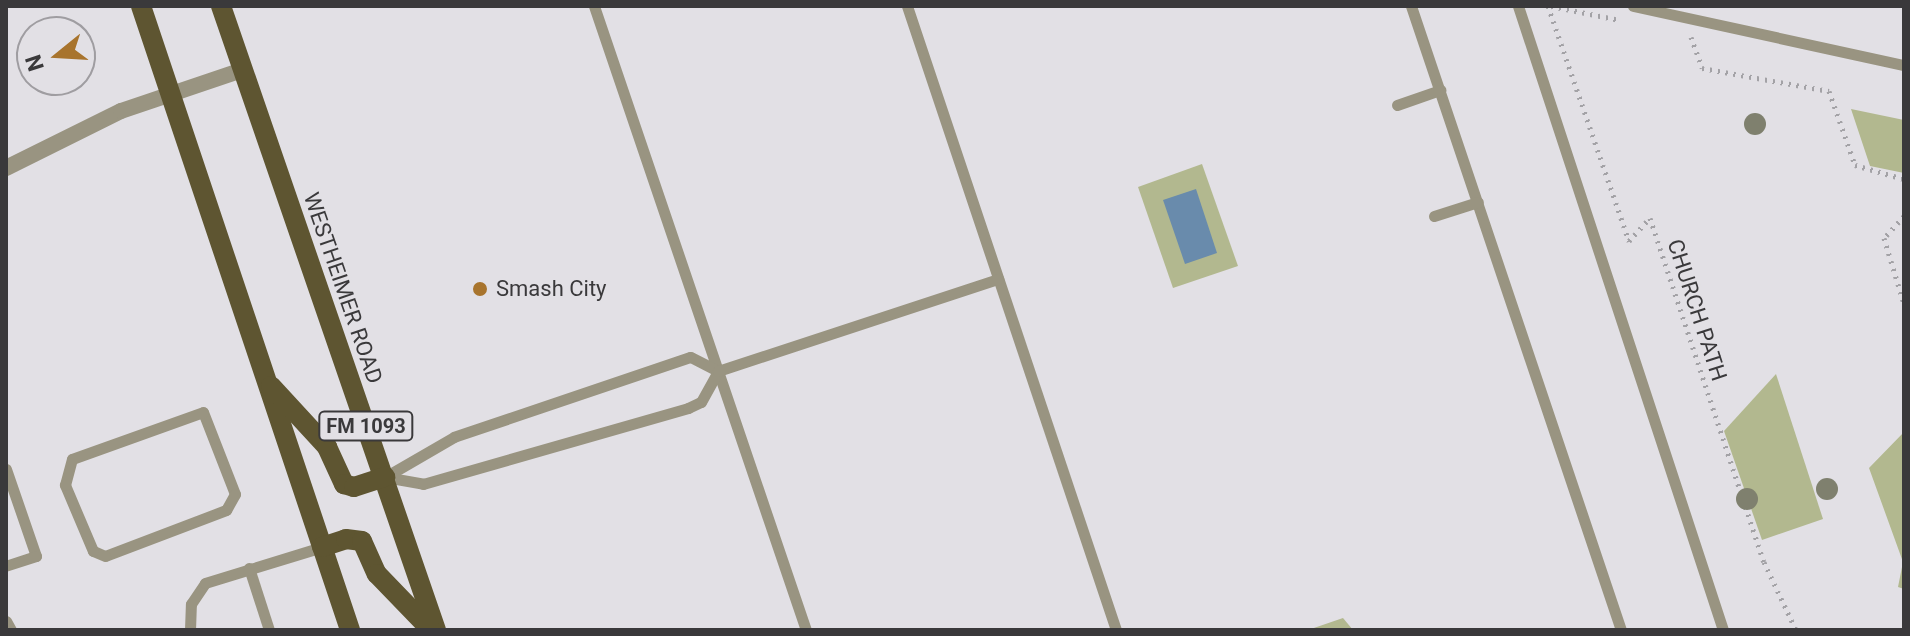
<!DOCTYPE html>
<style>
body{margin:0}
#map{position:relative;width:1910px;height:636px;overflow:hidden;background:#e2e0e5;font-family:Roboto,sans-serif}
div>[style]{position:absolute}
.green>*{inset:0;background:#b2b88f}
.water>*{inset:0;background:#698bac}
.path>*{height:5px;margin-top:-2.5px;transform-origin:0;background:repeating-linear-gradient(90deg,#a3a2a6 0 2px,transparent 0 8px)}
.service>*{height:11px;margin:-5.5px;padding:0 5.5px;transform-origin:5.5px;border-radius:5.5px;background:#999481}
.tertiary>*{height:16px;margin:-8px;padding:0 8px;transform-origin:8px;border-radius:8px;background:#999481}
.primary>*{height:20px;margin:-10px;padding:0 10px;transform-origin:10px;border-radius:10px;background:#5e5531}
.trees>*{width:22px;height:22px;margin:-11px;border-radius:50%;background:#7f806e}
.dots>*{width:22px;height:22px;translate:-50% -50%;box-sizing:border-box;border:4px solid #e2e0e5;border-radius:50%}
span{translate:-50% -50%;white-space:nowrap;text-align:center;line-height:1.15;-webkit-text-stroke:6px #e2e0e5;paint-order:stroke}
.shield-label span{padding:2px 6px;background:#e2e0e5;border:2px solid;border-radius:6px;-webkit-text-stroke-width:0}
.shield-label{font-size:20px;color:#3a393b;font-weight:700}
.street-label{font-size:22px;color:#3a393b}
.poi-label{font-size:22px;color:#3a393b}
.left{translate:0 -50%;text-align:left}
.frame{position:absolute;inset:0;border:8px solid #3a393b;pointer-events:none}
.north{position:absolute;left:16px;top:16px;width:80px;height:80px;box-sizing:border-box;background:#e2e0e5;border:2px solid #9f9da1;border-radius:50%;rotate:252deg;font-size:22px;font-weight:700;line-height:32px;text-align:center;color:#3a393b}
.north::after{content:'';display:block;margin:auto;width:28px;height:36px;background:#a8742d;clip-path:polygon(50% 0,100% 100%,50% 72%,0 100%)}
</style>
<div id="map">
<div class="green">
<div style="clip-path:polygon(1851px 109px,1904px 120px,1904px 173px,1870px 166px)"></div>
<div style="clip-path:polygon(1202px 164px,1238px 266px,1173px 288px,1138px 187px)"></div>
<div style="clip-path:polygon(1776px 374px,1823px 519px,1762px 540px,1724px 431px)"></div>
<div style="clip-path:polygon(1904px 432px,1904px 589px,1898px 587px,1903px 562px,1869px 468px)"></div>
<div style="clip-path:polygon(1343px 618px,1353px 630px,1308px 630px)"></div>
</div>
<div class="water">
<div style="clip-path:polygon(1196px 189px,1217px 253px,1185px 264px,1163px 200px)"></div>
</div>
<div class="path">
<div style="left:1548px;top:6px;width:249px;rotate:71deg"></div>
<div style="left:1629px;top:241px;width:31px;rotate:-48deg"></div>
<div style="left:1650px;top:218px;width:362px;rotate:71.7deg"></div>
<div style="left:1764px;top:562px;width:75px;rotate:64.8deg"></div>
<div style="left:1551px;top:6px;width:70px;rotate:11.5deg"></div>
<div style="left:1691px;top:37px;width:33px;rotate:70deg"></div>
<div style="left:1702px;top:68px;width:129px;rotate:10.3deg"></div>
<div style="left:1829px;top:91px;width:78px;rotate:70.6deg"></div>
<div style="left:1855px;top:165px;width:51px;rotate:15.9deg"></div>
<div style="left:1904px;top:216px;width:30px;rotate:132deg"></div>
<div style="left:1884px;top:238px;width:69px;rotate:73.1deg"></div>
</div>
<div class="service">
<div style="left:594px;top:6px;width:659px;rotate:71.24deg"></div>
<div style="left:907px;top:6px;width:658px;rotate:71.48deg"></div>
<div style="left:1411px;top:6px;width:658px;rotate:71.4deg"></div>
<div style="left:1518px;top:6px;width:657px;rotate:71.81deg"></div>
<div style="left:1633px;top:6px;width:277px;rotate:12.3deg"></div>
<div style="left:1397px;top:105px;width:46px;rotate:-19.2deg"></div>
<div style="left:1434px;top:216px;width:46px;rotate:-17.7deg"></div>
<div style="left:718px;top:371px;width:31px;rotate:-153deg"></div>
<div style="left:690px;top:357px;width:249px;rotate:161.3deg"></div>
<div style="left:454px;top:437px;width:80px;rotate:149.9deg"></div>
<div style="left:385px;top:477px;width:39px;rotate:10deg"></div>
<div style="left:423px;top:484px;width:276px;rotate:-16deg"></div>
<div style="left:688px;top:408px;width:14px;rotate:-25deg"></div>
<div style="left:701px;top:402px;width:35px;rotate:-61deg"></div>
<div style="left:718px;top:371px;width:295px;rotate:-18.2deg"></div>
<div style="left:203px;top:412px;width:88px;rotate:68.7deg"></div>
<div style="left:235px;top:494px;width:18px;rotate:119deg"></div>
<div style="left:226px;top:510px;width:129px;rotate:159.2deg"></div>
<div style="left:105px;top:556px;width:13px;rotate:-157deg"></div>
<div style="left:93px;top:551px;width:72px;rotate:-113deg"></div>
<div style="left:65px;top:485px;width:27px;rotate:-75deg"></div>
<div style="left:72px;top:459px;width:139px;rotate:-19.7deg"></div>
<div style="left:6px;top:469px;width:92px;rotate:71deg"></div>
<div style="left:36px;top:556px;width:32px;rotate:162deg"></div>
<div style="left:249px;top:568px;width:65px;rotate:72.1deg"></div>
<div style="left:6px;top:621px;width:10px;rotate:61deg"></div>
<div style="left:190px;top:630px;width:26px;rotate:-88deg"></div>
<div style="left:191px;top:604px;width:25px;rotate:-56deg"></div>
<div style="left:205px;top:583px;width:122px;rotate:-17.1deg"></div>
</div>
<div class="tertiary">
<div style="left:6px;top:168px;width:128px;rotate:-26.4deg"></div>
<div style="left:121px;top:111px;width:128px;rotate:-18.7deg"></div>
</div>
<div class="primary">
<div style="left:141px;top:6px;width:658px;rotate:71.48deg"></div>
<div style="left:221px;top:6px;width:660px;rotate:70.99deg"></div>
<div style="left:271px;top:386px;width:83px;rotate:47.4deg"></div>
<div style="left:327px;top:447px;width:41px;rotate:65.3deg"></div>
<div style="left:344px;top:484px;width:10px;rotate:17deg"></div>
<div style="left:354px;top:487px;width:33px;rotate:-18deg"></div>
<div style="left:322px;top:547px;width:25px;rotate:-18deg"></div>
<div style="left:346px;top:539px;width:16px;rotate:7deg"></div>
<div style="left:362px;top:541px;width:36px;rotate:66deg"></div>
<div style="left:377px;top:574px;width:78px;rotate:46deg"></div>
</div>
<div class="trees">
<div style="left:1755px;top:124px"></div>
<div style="left:1827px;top:489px"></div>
<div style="left:1747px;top:499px"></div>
</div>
<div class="dots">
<div style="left:480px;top:289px;background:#a8742d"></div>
</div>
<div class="shield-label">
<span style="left:366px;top:426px">FM 1093</span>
</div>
<div class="street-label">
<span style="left:343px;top:288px;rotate:71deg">WESTHEIMER ROAD</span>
<span style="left:1697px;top:310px;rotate:72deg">CHURCH PATH</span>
</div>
<div class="poi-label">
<span class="left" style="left:496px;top:289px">Smash City</span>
</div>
<div class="frame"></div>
<div class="north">N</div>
</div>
